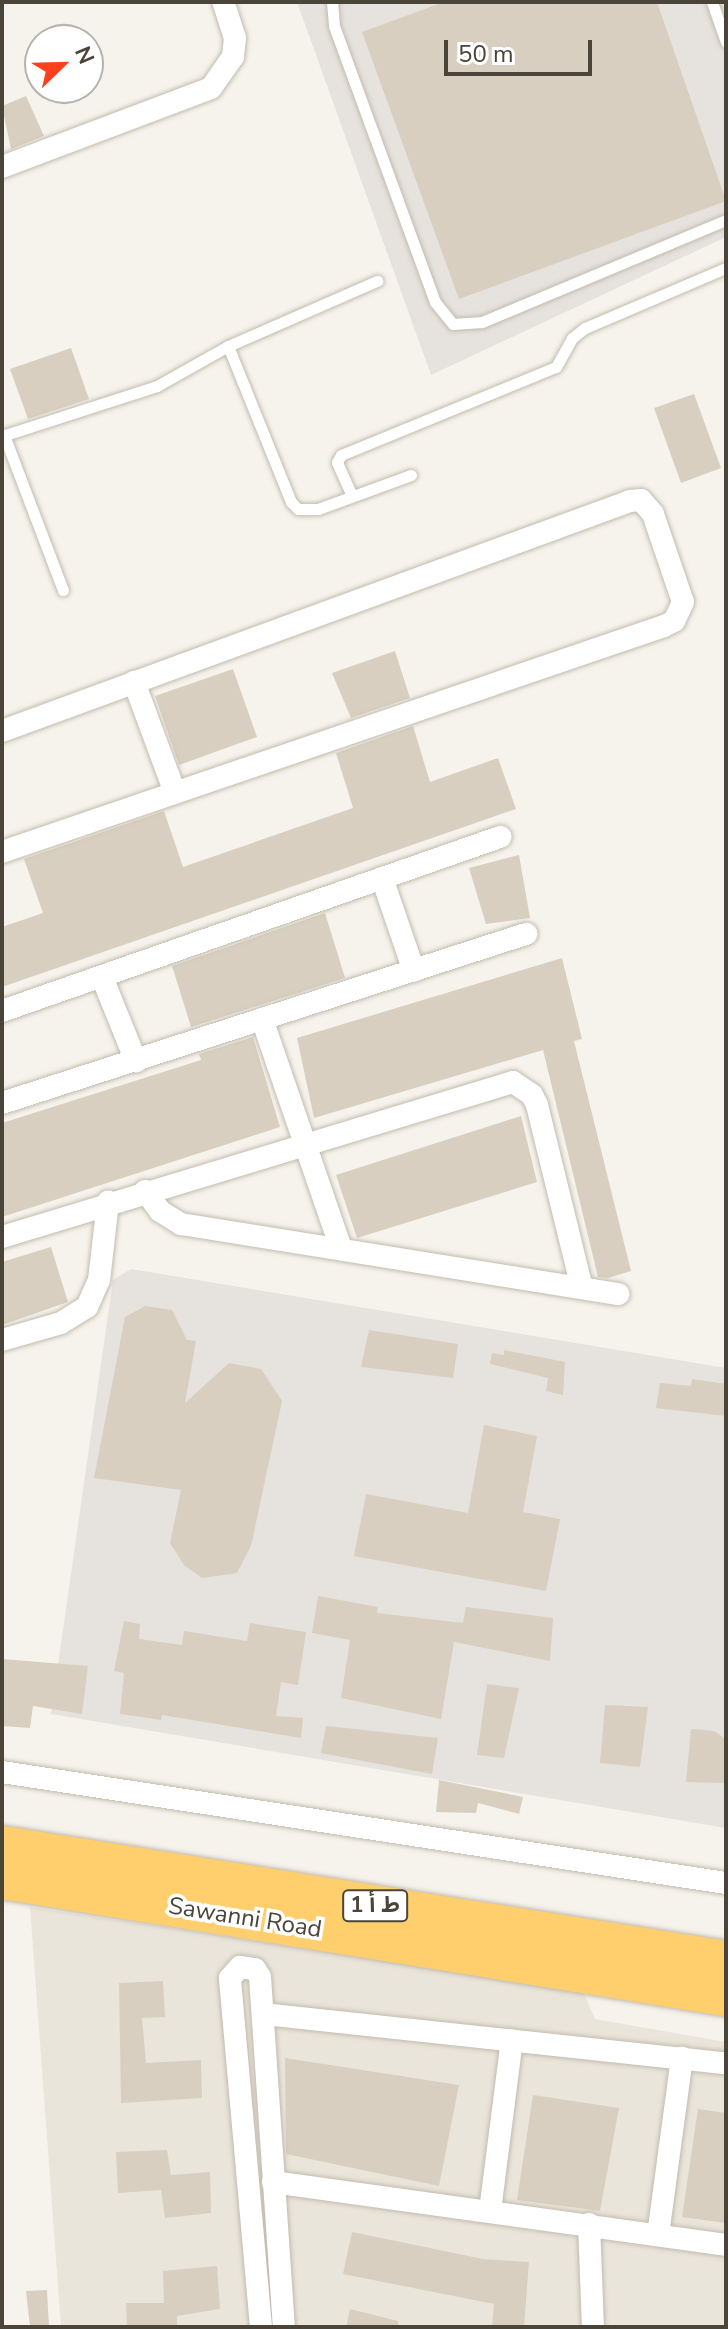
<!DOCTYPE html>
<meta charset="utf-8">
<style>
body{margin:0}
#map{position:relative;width:728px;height:2329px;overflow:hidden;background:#f6f3ec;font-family:"Nunito Sans","Noto Sans Arabic",sans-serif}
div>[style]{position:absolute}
.residential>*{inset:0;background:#eae5da}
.industrial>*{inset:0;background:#e6e2dd}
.building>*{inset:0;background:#d8cfc1}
.roads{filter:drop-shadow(0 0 2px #c2bbae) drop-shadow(0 0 2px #c2bbae)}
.lane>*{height:11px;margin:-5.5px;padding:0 5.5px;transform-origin:5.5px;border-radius:5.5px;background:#fff}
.street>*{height:22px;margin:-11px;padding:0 11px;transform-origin:11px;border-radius:11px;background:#fff}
.highway>*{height:42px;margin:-21px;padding:0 21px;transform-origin:21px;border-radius:21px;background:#ffcf6e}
span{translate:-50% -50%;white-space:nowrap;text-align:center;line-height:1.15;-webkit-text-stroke:7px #fff;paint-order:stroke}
.shield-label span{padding:2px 6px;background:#fff;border:2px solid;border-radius:6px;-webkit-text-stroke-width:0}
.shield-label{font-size:22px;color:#4b4439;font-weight:700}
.street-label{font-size:24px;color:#4b4439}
.frame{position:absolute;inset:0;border:4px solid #4b4439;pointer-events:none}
.north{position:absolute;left:24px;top:24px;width:80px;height:80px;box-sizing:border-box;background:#fff;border:2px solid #b7b4b0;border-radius:50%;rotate:67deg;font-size:22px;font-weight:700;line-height:32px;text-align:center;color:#4b4439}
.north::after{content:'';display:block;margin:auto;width:28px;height:36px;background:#fc3f1d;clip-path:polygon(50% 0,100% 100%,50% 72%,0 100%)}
.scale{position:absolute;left:444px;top:40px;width:148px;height:36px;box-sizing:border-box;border:4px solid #4b4439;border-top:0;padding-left:10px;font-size:24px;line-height:28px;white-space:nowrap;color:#4b4439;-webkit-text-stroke:6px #fff;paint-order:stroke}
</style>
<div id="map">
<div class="residential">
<div style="clip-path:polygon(30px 1907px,583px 1991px,595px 2019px,726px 2042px,726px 2327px,61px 2327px)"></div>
</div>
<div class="industrial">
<div style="clip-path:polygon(297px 2px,726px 2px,726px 237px,431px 375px)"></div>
<div style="clip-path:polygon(131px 1269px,726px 1368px,726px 1828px,51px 1714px,113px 1280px)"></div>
</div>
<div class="building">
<div style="clip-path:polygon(444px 2px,657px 2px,726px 201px,459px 299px,362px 32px)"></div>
<div style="clip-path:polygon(26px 96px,44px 136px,11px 149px,2px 106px)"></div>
<div style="clip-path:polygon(71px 348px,89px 399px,28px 419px,10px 369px)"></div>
<div style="clip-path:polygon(694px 394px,721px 468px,681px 483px,654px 408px)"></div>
<div style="clip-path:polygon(395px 651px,410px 698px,351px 718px,332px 673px)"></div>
<div style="clip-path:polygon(233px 669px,257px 737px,179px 765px,155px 696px)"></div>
<div style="clip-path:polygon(413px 726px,430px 782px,498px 758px,516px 809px,2px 987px,2px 927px,43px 913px,24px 859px,164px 811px,183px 867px,353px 808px,336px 753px)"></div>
<div style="clip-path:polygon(519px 855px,530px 918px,486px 924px,469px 868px)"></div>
<div style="clip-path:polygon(325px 913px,345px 978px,191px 1027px,172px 966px)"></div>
<div style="clip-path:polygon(562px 958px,582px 1039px,574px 1041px,631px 1271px,608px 1278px,598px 1277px,543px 1050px,314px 1118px,297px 1038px)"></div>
<div style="clip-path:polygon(253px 1037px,280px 1127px,2px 1217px,2px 1123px,201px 1060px,199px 1054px)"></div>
<div style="clip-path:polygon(521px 1116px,537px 1182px,357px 1238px,336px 1175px)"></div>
<div style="clip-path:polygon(51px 1247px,68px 1302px,2px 1325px,2px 1262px)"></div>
<div style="clip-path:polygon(145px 1306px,172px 1310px,187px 1340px,196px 1341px,185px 1403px,229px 1363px,261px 1369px,282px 1401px,251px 1546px,237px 1573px,202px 1578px,184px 1565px,170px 1543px,181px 1490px,94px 1478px,125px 1317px)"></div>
<div style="clip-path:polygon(369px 1330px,458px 1344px,453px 1378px,361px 1367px)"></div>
<div style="clip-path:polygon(504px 1350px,565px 1362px,563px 1395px,546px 1391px,548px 1378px,490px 1364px,492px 1353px,504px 1355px)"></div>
<div style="clip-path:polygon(692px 1379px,726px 1384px,726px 1416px,656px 1408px,660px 1383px,691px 1386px)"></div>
<div style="clip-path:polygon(484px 1425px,537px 1436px,523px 1512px,560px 1519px,546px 1591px,354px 1556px,366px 1494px,468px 1513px)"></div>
<div style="clip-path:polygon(318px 1596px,378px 1607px,377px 1613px,463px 1623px,466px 1607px,553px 1618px,550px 1661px,454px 1642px,441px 1719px,341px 1698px,350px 1640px,312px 1633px)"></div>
<div style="clip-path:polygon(124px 1621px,140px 1624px,139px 1639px,182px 1645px,184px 1631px,247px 1641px,250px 1623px,306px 1632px,298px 1685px,281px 1682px,276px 1716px,303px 1718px,301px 1738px,162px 1715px,161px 1720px,120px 1714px,124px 1673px,114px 1671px)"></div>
<div style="clip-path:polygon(2px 1659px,88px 1666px,82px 1714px,33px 1706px,30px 1728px,2px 1726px)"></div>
<div style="clip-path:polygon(487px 1684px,519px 1688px,504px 1758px,477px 1755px)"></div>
<div style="clip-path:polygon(605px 1705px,648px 1707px,640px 1767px,600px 1763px)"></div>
<div style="clip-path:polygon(326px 1726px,438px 1738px,432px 1774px,321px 1753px)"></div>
<div style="clip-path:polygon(691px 1729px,714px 1731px,726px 1739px,726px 1783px,686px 1782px)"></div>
<div style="clip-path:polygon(439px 1780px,523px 1797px,519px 1814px,478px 1803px,476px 1813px,436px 1812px)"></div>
<div style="clip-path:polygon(163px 1981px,165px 2017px,142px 2018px,146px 2063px,201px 2060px,202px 2098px,121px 2103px,119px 1983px)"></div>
<div style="clip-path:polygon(285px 2058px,459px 2085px,439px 2186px,286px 2154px)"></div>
<div style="clip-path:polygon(533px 2095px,619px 2108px,600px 2211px,517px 2200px)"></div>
<div style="clip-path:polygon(698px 2109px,726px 2113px,726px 2223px,682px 2217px)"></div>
<div style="clip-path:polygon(167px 2150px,171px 2175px,210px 2172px,211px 2213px,165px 2218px,161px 2190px,118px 2193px,116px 2152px)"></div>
<div style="clip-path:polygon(352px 2232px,483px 2259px,529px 2262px,524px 2327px,492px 2327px,494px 2304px,343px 2274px)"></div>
<div style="clip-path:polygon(217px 2266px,220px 2309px,177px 2316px,177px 2327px,127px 2327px,126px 2303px,164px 2303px,163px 2271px)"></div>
<div style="clip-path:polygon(47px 2290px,49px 2327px,30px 2327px,26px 2291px)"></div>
<div style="clip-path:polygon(350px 2309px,398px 2321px,398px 2327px,346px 2327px)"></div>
</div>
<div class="roads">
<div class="lane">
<div style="left:332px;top:2px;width:24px;rotate:85deg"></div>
<div style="left:334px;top:26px;width:294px;rotate:69.9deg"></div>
<div style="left:435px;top:302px;width:28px;rotate:51deg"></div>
<div style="left:453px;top:324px;width:29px;rotate:-4deg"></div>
<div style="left:482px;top:322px;width:264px;rotate:-22.7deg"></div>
<div style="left:712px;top:2px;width:42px;rotate:70.7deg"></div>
<div style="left:228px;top:346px;width:168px;rotate:68deg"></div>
<div style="left:291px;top:502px;width:10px;rotate:45deg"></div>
<div style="left:298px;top:509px;width:20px"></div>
<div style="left:318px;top:509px;width:99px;rotate:-20.1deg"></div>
<div style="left:4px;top:435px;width:166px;rotate:69.2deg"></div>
<div style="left:2px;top:436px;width:163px;rotate:-17.9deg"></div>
<div style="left:157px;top:386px;width:81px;rotate:-29.4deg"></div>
<div style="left:228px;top:346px;width:163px;rotate:-23.6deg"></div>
<div style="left:352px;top:496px;width:37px;rotate:-114deg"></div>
<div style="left:337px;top:462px;width:8px;rotate:-60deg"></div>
<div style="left:341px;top:455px;width:232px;rotate:-22.3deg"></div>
<div style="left:556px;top:367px;width:33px;rotate:-61deg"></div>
<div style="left:572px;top:338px;width:16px;rotate:-38deg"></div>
<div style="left:585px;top:328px;width:153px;rotate:-23.1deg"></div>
</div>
<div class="street">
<div style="left:2px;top:167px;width:223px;rotate:-20.7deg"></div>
<div style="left:211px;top:88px;width:38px;rotate:-55deg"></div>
<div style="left:233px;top:57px;width:19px;rotate:-84deg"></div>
<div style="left:235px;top:38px;width:38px;rotate:-108deg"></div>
<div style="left:134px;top:682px;width:118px;rotate:69.7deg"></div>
<div style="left:2px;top:731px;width:669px;rotate:-20.11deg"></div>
<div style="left:630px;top:501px;width:11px;rotate:-5deg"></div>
<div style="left:641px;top:500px;width:18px;rotate:49deg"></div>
<div style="left:653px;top:514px;width:93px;rotate:71.2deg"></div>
<div style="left:683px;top:602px;width:21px;rotate:115deg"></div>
<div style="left:674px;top:621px;width:11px;rotate:153deg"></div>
<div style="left:664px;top:626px;width:700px;rotate:161.15deg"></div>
<div style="left:382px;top:878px;width:98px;rotate:71deg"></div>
<div style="left:102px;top:977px;width:91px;rotate:68deg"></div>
<div style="left:2px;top:1011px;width:528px;rotate:-19.26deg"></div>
<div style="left:262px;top:1019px;width:243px;rotate:71deg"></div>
<div style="left:2px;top:1103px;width:551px;rotate:-17.88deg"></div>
<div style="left:145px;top:1191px;width:25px;rotate:53deg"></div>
<div style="left:160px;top:1211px;width:25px;rotate:32deg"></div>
<div style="left:181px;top:1224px;width:443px;rotate:9.1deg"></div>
<div style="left:2px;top:1237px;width:534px;rotate:-16.87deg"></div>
<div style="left:513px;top:1082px;width:23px;rotate:34deg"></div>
<div style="left:532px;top:1095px;width:11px;rotate:63deg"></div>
<div style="left:537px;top:1105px;width:188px;rotate:76.2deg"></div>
<div style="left:2px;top:1340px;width:61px;rotate:-16.1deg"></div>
<div style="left:61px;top:1323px;width:31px;rotate:-32deg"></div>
<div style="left:87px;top:1307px;width:30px;rotate:-66deg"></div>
<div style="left:99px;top:1280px;width:79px;rotate:-83.4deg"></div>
<div style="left:2px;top:1772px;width:732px;rotate:8.72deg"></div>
<div style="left:264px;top:2014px;width:465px;rotate:6.1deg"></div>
<div style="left:273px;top:2182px;width:457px;rotate:7.9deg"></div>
<div style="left:490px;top:2211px;width:172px;rotate:-82.7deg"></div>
<div style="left:589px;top:2224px;width:103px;rotate:87.8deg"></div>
<div style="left:658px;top:2235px;width:179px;rotate:-82.3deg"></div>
<div style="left:261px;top:2327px;width:350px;rotate:-95.1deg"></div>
<div style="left:230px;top:1978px;width:15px;rotate:-48deg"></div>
<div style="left:240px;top:1967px;width:15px;rotate:8deg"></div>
<div style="left:255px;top:1969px;width:9px;rotate:58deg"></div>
<div style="left:260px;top:1977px;width:351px;rotate:86.1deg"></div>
</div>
<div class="highway">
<div style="left:2px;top:1847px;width:733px;rotate:9.03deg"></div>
<div style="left:2px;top:1878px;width:733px;rotate:9.18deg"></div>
</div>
</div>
<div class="shield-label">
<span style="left:375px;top:1906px">ط أ 1</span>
</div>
<div class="street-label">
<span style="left:245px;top:1918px;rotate:9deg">Sawanni Road</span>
</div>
<div class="frame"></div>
<div class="north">N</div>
<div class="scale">50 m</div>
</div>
